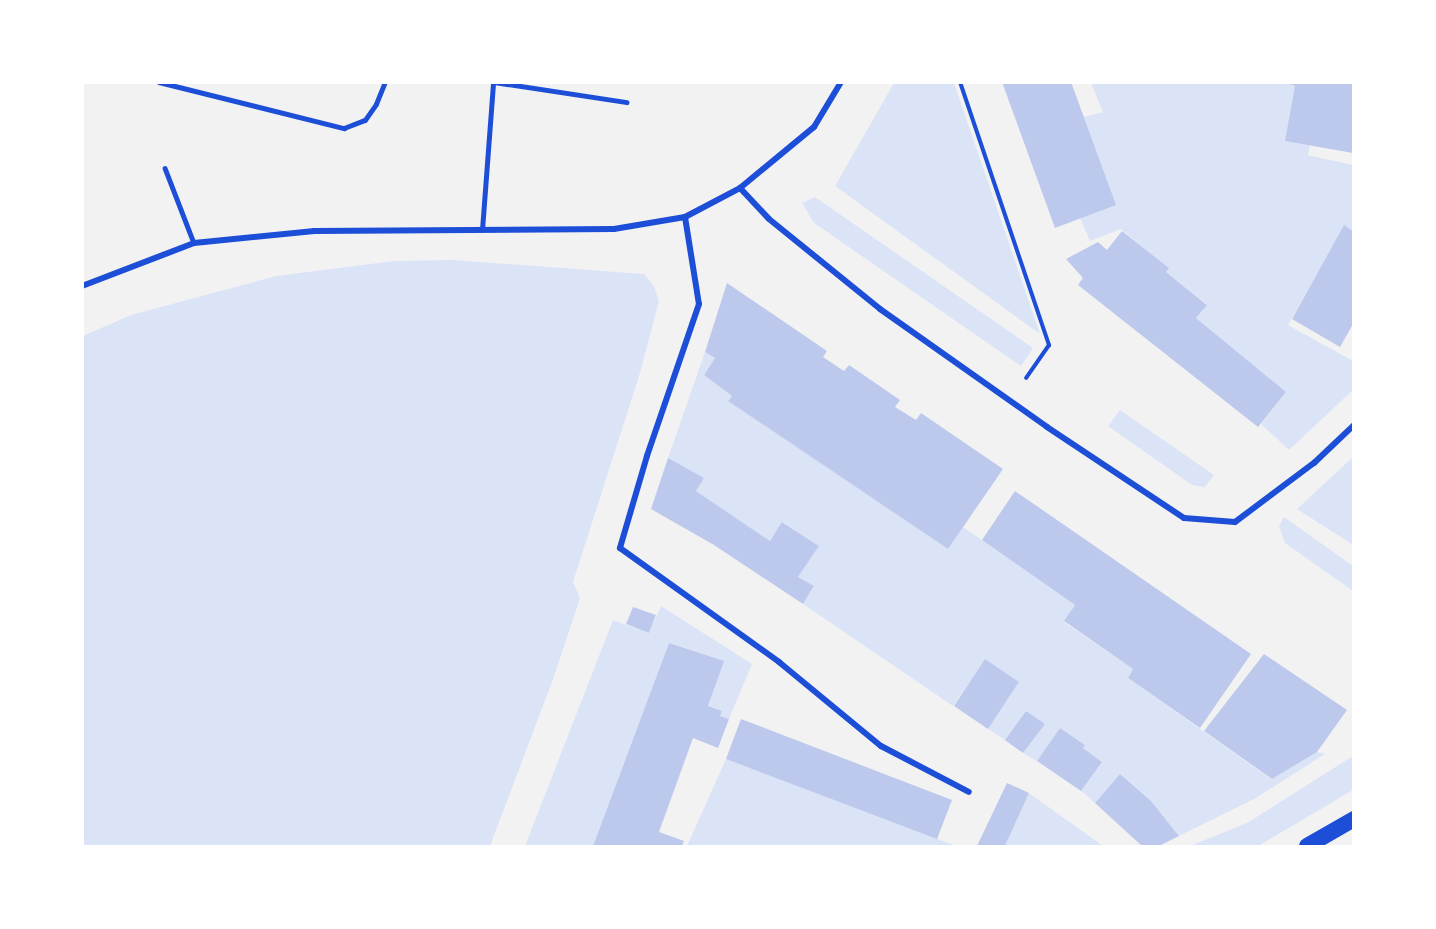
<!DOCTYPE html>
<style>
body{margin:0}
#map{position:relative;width:1436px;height:929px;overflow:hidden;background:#f2f2f2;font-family:Commissioner,sans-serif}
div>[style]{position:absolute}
.green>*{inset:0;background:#dbe4f7}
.building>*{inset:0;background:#bdc9ec}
.path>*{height:4px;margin:-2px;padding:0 2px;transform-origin:2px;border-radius:2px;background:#1d4ed8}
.service>*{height:4.5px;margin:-2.25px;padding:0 2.25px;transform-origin:2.25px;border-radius:2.25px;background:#1d4ed8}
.minor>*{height:6px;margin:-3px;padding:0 3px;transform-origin:3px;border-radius:3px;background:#1d4ed8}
.trunk>*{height:16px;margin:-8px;padding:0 8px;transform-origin:8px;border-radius:8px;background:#1d4ed8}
span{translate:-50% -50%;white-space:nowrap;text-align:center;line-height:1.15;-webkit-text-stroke:4.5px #fff;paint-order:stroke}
.frame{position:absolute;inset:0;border:84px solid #fff;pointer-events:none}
</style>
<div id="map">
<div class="green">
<div style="clip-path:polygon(1282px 82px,1295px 86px,1310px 145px,1308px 155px,1353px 165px,1354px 231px,1344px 226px,1288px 325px,1353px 361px,1353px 390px,1289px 450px,1261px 424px,1286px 392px,1196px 318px,1207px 304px,1166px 272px,1168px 268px,1121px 229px,1090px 241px,1080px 218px,1084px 117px,1103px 112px,1091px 83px)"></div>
<div style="clip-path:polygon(894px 83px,954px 83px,1040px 334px,835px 186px)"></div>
<div style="clip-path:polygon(815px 197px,1033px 348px,1021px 366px,814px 223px,802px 203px)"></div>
<div style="clip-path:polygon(452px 260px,644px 274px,654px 286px,659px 301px,640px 373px,573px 582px,580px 598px,552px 682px,490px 846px,83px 846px,83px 336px,131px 315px,276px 276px,394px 261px)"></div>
<div style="clip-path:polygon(705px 352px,715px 358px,704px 375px,732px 396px,728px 401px,948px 549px,963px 527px,1075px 605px,1064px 622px,1133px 669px,1128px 678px,1271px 779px,1317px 752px,1325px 754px,1256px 798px,1179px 836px,1151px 801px,1120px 774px,1095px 803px,1081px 791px,1102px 762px,1083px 748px,1085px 745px,1060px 728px,1037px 761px,1023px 753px,1044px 724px,1026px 711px,1005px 740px,988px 729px,1019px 682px,985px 660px,953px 706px,803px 604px,814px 587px,798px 577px,819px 546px,783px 522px,770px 541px,696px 491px,703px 478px,668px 458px)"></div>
<div style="clip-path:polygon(1120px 410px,1214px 475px,1205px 487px,1192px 485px,1108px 426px)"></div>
<div style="clip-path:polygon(1353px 457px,1353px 545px,1297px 509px)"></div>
<div style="clip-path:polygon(1284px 517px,1353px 566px,1353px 591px,1285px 543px,1279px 526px)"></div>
<div style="clip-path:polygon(661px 606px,752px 664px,729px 719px,720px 716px,722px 711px,708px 706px,723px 661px,669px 643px,593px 846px,525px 846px,613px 620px,649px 633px)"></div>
<div style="clip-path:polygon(1353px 756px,1353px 790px,1258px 846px,1190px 846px,1247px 823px)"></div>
<div style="clip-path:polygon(726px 759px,956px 846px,687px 846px)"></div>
<div style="clip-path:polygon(1029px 793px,1103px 846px,1005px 846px)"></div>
</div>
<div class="building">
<div style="clip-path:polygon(1002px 82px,1071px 82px,1116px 205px,1055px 228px)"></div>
<div style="clip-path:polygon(1283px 82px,1353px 82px,1353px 153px,1285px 141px,1295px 86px)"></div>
<div style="clip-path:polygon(1344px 225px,1353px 231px,1353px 324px,1340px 347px,1292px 319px)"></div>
<div style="clip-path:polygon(1122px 231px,1169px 268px,1166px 272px,1207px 305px,1196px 318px,1286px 392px,1258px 427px,1078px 285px,1083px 278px,1066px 259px,1098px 242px,1107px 250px)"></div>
<div style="clip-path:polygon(727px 283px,827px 351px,823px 357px,844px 371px,849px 365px,900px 400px,895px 407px,916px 420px,921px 413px,1003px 469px,948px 549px,728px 401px,732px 396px,704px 375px,715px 358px,705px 352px)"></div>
<div style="clip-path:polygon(668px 458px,704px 478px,696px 491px,770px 541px,782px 522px,819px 546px,798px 577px,814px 586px,803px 604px,714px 545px,651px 509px)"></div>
<div style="clip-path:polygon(1015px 491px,1251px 654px,1200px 728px,1128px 678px,1133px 669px,1064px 621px,1075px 605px,982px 540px)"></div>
<div style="clip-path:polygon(633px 607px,656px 615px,649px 633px,626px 624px)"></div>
<div style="clip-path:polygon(669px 643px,724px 661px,708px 706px,722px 711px,720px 716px,729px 719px,718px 748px,693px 738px,659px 832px,684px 841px,682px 846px,593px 846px)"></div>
<div style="clip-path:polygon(1264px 654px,1347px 710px,1317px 752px,1272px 779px,1204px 731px)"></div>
<div style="clip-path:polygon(985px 659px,1019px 682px,988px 729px,954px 706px)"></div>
<div style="clip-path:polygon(1026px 711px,1045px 724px,1023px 753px,1005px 740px)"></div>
<div style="clip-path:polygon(741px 719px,952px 800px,937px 839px,726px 759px)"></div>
<div style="clip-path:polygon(1060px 728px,1085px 745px,1083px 748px,1102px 762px,1081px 791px,1037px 761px)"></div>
<div style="clip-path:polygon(1120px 774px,1151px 801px,1179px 836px,1159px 846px,1142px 846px,1095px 803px)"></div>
<div style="clip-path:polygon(1007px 783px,1029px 793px,1005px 846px,977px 846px)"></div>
</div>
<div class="path">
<div style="left:960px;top:82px;width:278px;rotate:71.3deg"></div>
<div style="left:1049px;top:345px;width:40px;rotate:124.9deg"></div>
</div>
<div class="service">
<div style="left:159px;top:82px;width:191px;rotate:14deg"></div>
<div style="left:344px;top:128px;width:22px;rotate:-21deg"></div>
<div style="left:365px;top:120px;width:19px;rotate:-55deg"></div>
<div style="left:376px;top:104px;width:24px;rotate:-68deg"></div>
<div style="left:494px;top:82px;width:134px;rotate:8.6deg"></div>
<div style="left:165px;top:168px;width:80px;rotate:68.9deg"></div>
<div style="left:482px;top:230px;width:148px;rotate:-85.7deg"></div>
</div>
<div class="minor">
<div style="left:740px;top:188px;width:42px;rotate:46.9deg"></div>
<div style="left:769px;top:219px;width:143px;rotate:39deg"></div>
<div style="left:880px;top:309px;width:204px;rotate:35.2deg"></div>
<div style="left:1047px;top:427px;width:164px;rotate:33.6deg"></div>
<div style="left:1184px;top:518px;width:51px;rotate:4.5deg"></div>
<div style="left:1235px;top:522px;width:99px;rotate:-36.8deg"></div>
<div style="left:1314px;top:463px;width:55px;rotate:-43.5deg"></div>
<div style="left:685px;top:217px;width:88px;rotate:80.9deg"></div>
<div style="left:699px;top:304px;width:161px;rotate:108.9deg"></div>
<div style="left:647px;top:456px;width:96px;rotate:106.4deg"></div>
<div style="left:620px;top:548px;width:196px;rotate:35.6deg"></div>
<div style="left:779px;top:662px;width:132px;rotate:39.5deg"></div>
<div style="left:881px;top:746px;width:99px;rotate:27.6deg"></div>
<div style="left:82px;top:286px;width:120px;rotate:-21deg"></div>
<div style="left:194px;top:243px;width:121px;rotate:-5.7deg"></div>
<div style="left:314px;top:231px;width:300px;rotate:-0.4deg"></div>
<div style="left:614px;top:229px;width:72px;rotate:-9.6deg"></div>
<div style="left:685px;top:217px;width:62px;rotate:-27.8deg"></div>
<div style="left:740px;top:188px;width:96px;rotate:-39.5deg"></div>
<div style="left:814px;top:127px;width:52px;rotate:-59deg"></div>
</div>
<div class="trunk">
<div style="left:1307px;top:846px;width:54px;rotate:-29.9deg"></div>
</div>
<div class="frame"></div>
</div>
